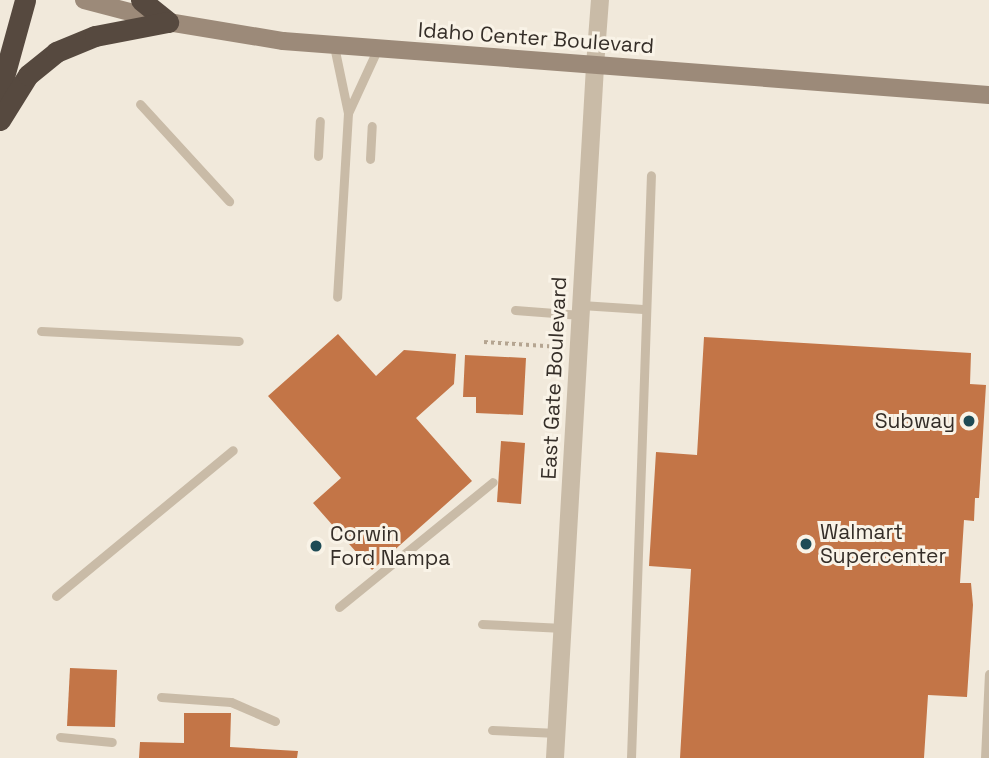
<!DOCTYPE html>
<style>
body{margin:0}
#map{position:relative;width:989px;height:758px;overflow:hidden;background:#f1e9db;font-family:"Space Grotesk",sans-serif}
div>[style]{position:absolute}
.building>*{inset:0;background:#c37547}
.path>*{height:3.5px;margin-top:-1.75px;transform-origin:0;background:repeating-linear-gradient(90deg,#b5a591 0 3.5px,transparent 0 7px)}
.service>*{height:9px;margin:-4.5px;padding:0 4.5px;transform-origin:4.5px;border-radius:4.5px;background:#c9bba7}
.minor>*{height:18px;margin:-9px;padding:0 9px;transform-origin:9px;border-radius:9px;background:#c9bba7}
.tertiary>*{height:18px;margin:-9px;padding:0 9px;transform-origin:9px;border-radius:9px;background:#c9bba7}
.secondary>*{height:18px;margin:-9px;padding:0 9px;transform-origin:9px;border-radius:9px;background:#9c8a79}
.motorway>*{height:21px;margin:-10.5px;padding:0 10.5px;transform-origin:10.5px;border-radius:10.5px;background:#56493f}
.dots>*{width:19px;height:19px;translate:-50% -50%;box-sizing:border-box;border:4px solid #f9f3e7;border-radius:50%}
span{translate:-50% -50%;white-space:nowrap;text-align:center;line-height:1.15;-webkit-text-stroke:6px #f9f3e7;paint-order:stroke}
.street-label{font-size:21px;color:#352e28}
.poi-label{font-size:21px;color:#352e28}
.right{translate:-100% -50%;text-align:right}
.left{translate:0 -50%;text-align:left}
</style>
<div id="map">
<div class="building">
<div style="clip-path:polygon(338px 334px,376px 376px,404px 350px,456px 354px,454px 384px,416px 418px,472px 481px,372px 570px,313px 503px,341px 478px,268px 396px)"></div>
<div style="clip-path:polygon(704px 337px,971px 353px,970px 384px,986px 385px,979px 498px,975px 498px,974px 521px,964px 520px,960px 583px,971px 583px,973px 605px,967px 697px,928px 695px,924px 758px,680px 758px,691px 569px,649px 566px,656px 452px,697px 455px)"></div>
<div style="clip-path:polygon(465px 355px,526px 358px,523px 415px,476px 413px,476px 397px,463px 397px)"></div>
<div style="clip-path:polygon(501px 441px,525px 443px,521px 504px,497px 502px)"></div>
<div style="clip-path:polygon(70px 668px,117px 670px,115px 727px,67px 726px)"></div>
<div style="clip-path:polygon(184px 713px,231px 713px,230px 747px,298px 751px,297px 758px,139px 758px,140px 742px,184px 743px)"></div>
</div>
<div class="path">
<div style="left:484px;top:342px;width:76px;rotate:3.8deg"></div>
</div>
<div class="service">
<div style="left:334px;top:46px;width:68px;rotate:78.2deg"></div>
<div style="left:348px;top:113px;width:184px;rotate:93.4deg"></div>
<div style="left:140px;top:104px;width:132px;rotate:47.5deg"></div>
<div style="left:348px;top:113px;width:69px;rotate:-65.3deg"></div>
<div style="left:318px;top:156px;width:35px;rotate:-87deg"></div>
<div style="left:370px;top:159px;width:33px;rotate:-87deg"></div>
<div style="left:581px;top:305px;width:62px;rotate:3.7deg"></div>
<div style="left:515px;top:310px;width:66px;rotate:4.3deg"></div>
<div style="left:41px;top:331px;width:198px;rotate:2.9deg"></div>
<div style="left:56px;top:596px;width:229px;rotate:-39.5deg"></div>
<div style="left:339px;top:607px;width:198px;rotate:-39.1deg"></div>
<div style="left:482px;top:624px;width:81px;rotate:2.8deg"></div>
<div style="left:161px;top:697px;width:70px;rotate:4.1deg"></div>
<div style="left:231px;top:702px;width:48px;rotate:23.4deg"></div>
<div style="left:492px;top:730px;width:65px;rotate:2.6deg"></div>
<div style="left:60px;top:737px;width:52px;rotate:5.5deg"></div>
<div style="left:631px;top:758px;width:583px;rotate:-88.04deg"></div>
<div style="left:985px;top:758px;width:84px;rotate:-87.3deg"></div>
</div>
<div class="minor">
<div style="left:595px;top:66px;width:66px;rotate:-85.7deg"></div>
</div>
<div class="tertiary">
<div style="left:555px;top:758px;width:693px;rotate:-86.69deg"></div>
</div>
<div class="secondary">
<div style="left:84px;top:0;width:87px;rotate:14.7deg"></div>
<div style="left:168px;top:22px;width:117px;rotate:9.4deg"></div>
<div style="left:283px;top:41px;width:708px;rotate:4.37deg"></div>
</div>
<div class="motorway">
<div style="left:141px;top:0;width:35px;rotate:39deg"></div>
<div style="left:0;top:91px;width:94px;rotate:-74.6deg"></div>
<div style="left:0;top:120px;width:53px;rotate:-58.1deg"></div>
<div style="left:28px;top:75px;width:36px;rotate:-39deg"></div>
<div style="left:56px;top:52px;width:42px;rotate:-22.3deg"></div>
<div style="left:95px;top:36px;width:74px;rotate:-10.9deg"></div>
</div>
<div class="dots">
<div style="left:969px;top:421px;background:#1e4b56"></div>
<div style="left:806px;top:544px;background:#1e4b56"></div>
<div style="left:316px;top:546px;background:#1e4b56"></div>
</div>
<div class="street-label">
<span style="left:536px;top:38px;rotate:4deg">Idaho Center Boulevard</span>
<span style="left:554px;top:378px;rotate:-87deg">East Gate Boulevard</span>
</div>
<div class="poi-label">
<span class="right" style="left:955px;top:421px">Subway</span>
<span class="left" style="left:820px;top:544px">Walmart<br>Supercenter</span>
<span class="left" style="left:330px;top:546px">Corwin<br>Ford Nampa</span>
</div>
</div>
